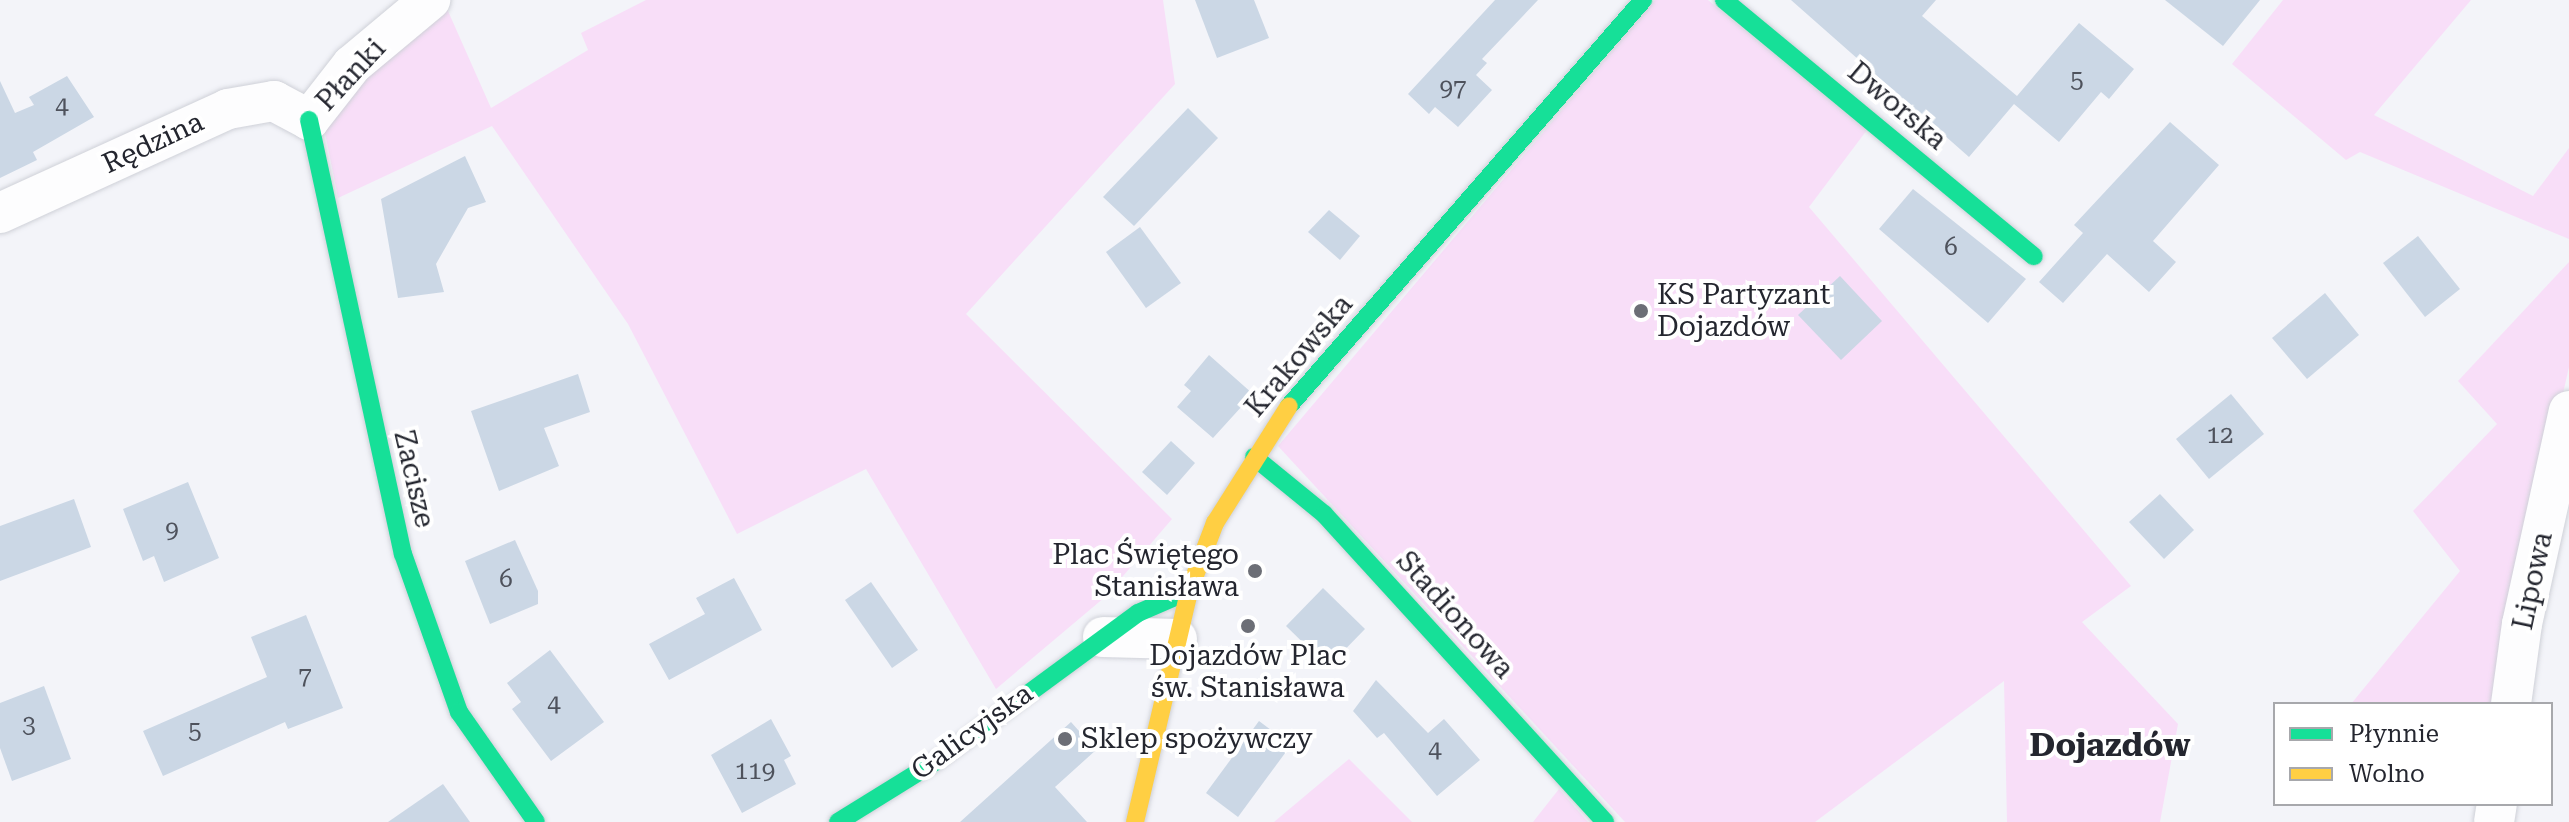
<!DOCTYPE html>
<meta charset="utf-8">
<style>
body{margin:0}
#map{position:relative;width:2569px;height:822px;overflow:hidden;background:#f3f4f9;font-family:"Roboto Serif",serif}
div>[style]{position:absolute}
.green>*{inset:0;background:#f8def8}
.building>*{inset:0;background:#cbd7e5}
.roads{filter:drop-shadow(0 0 2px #cfd1d8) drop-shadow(0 0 2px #cfd1d8)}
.street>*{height:40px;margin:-20px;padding:0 20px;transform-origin:20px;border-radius:20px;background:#fdfdfe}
.fast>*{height:18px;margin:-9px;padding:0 9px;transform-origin:9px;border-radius:9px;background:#16e098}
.slow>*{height:18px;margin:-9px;padding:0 9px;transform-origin:9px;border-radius:9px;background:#ffcf43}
.dots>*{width:22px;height:22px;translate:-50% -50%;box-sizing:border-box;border:4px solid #fff;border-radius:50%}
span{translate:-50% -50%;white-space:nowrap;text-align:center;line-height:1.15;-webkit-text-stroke:8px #fff;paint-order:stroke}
.number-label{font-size:24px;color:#4e525c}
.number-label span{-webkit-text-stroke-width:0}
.street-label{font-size:28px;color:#24262f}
.poi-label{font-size:28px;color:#24262f}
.left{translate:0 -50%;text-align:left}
.right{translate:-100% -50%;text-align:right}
.quarter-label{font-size:32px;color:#24262f;font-weight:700}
.legend{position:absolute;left:2273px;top:702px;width:280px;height:104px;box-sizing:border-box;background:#fff;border:2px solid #a7a8ac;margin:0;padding:10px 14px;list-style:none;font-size:24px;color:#24262f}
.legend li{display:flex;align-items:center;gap:16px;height:40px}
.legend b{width:40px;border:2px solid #a7a8ac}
</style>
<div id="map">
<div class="green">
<div style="clip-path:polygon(646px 0,1163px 0,1175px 84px,966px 314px,1172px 519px,1105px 597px,996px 689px,866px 469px,737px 534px,628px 324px,492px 126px,338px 198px,322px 118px,444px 2px,491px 108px,588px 50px,581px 33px)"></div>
<div style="clip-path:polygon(1655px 0,1708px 0,1867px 130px,1809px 207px,2131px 586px,2082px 622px,2178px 724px,2160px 822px,2007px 822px,2004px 681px,1815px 822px,1625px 822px,1278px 446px)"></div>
<div style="clip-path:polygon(2283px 0,2471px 0,2374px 115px,2533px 196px,2569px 148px,2569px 239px,2360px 152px,2346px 160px,2232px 64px)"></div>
<div style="clip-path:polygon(2569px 262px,2569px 367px,2515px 606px,2501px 704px,2351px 704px,2460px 571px,2413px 511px,2497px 424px,2458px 381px)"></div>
<div style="clip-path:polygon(1349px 759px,1412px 822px,1274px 822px)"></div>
<div style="clip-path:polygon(1559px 789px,1588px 822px,1533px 822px)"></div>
</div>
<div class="building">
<div style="clip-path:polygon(1195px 0,1254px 0,1269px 38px,1217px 58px)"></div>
<div style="clip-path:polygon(1495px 0,1538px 0,1482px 59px,1487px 63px,1476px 75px,1492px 90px,1458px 127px,1435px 107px,1429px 114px,1408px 94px)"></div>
<div style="clip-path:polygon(1791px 0,1936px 0,1922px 16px,2017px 96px,2079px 23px,2134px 69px,2109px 99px,2101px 92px,2059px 142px,2014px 104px,1969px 157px)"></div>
<div style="clip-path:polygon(2165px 0,2260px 0,2223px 46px)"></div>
<div style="clip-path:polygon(67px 76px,94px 117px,33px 152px,37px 160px,0 178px,0 81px,15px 113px,34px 105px,29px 97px)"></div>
<div style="clip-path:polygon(1188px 108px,1218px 138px,1134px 226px,1103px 197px)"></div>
<div style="clip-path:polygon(2170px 122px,2219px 165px,2153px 241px,2176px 262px,2149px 292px,2107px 254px,2063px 303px,2039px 282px,2083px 233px,2074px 225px)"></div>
<div style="clip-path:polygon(465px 156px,486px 202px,468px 208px,436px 264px,444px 292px,398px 298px,381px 199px)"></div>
<div style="clip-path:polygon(1913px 189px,2026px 279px,1988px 323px,1879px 229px)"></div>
<div style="clip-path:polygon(1329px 210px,1360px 236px,1340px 260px,1308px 232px)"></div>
<div style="clip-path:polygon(1140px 227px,1181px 283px,1146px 308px,1106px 252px)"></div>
<div style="clip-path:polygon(2418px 236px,2460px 289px,2425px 317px,2383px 263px)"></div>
<div style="clip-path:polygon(1840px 276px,1882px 321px,1841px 360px,1798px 315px)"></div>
<div style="clip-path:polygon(2325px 293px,2359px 335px,2307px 379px,2272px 338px)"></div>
<div style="clip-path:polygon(1209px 355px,1253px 394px,1213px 438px,1177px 407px,1191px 391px,1184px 385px)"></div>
<div style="clip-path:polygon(578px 374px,590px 412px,544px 428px,559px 466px,499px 491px,471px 411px)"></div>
<div style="clip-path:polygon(2231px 394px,2264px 434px,2209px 479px,2176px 439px)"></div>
<div style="clip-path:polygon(1171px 441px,1195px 463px,1167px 495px,1142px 472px)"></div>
<div style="clip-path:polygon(188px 482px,219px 558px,164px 582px,154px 556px,143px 561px,123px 509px)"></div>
<div style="clip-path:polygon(2160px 494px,2194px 530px,2164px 559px,2129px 522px)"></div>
<div style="clip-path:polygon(74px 499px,91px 547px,0 581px,0 526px)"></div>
<div style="clip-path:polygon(515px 540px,538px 591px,538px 604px,490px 624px,465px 561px)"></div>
<div style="clip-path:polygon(734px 578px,762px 630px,669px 680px,649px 644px,705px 614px,696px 598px)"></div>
<div style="clip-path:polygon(871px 582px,918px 650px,892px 668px,845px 600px)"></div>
<div style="clip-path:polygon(1323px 588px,1365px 629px,1328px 667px,1286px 626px)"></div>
<div style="clip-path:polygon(306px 615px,343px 708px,288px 729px,285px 722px,163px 776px,143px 731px,267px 677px,251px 637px)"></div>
<div style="clip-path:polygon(550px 650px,604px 722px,551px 761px,512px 709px,521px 702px,507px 683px)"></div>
<div style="clip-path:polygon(1376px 680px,1428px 733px,1444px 719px,1480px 760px,1437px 796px,1384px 733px,1377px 738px,1353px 711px)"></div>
<div style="clip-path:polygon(44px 686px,71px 759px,12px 781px,0 748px,0 703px)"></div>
<div style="clip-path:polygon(771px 719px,791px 756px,784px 760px,796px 784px,742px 813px,711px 755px)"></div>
<div style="clip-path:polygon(1259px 721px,1291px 745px,1238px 817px,1206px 793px)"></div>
<div style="clip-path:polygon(1071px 722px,1096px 750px,1055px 787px,1087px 822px,960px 822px)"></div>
<div style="clip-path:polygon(443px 784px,470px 822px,388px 822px)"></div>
</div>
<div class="roads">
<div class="street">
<div style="left:0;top:213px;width:251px;rotate:-24.5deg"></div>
<div style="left:228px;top:109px;width:47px;rotate:-9.9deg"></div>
<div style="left:274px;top:101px;width:40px;rotate:28deg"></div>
<div style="left:309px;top:120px;width:70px;rotate:-52deg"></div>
<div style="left:352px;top:65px;width:102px;rotate:-39.8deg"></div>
<div style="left:1103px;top:637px;width:74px;rotate:1.5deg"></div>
<div style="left:2511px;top:704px;width:81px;rotate:-82.2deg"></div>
<div style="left:2522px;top:624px;width:218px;rotate:-77.6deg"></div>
<div style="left:2494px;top:822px;width:18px;rotate:-81deg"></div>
</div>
<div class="fast">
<div style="left:1724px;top:0;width:402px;rotate:39.6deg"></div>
<div style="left:309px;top:120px;width:444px;rotate:77.8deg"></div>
<div style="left:403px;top:554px;width:168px;rotate:70.5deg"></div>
<div style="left:459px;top:712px;width:134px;rotate:55deg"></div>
<div style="left:1289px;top:406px;width:539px;rotate:-48.91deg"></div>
<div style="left:1254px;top:457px;width:90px;rotate:39.2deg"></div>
<div style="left:1324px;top:514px;width:417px;rotate:47.6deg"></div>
<div style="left:838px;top:822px;width:118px;rotate:-31.8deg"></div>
<div style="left:938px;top:760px;width:248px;rotate:-36.3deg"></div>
<div style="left:1138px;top:613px;width:56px;rotate:-23.3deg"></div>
</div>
<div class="slow">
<div style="left:1135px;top:822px;width:237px;rotate:-76.8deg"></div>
<div style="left:1189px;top:591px;width:73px;rotate:-69.1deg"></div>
<div style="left:1215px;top:523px;width:138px;rotate:-57.7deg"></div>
</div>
</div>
<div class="dots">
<div style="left:1641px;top:311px;background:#6c6e76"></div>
<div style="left:1255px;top:571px;background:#6c6e76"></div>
<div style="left:1248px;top:626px;background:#6c6e76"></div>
<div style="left:1065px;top:739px;background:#6c6e76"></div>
</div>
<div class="number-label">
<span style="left:2077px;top:81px">5</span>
<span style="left:1453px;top:89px">97</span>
<span style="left:62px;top:107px">4</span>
<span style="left:1951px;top:248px">6</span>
<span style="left:2220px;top:436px">12</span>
<span style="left:172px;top:531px">9</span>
<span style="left:506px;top:580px">6</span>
<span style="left:305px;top:677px">7</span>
<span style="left:554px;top:705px">4</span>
<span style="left:29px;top:726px">3</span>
<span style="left:195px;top:732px">5</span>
<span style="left:1435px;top:751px">4</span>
<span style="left:755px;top:772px">119</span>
</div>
<div class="street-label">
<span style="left:351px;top:75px;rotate:-47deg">Płanki</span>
<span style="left:1897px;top:106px;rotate:40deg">Dworska</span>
<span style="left:153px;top:143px;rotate:-25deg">Rędzina</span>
<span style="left:1299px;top:356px;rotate:-50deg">Krakowska</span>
<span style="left:414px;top:479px;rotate:77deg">Zacisze</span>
<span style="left:2533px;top:581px;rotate:-78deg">Lipowa</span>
<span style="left:1455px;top:615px;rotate:48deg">Stadionowa</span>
<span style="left:972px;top:732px;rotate:-36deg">Galicyjska</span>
</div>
<div class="poi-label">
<span class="left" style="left:1657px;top:311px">KS Partyzant<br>Dojazdów</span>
<span class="right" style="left:1239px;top:571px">Plac Świętego<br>Stanisława</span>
<span style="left:1248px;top:672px">Dojazdów Plac<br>św. Stanisława</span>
<span class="left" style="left:1081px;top:739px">Sklep spożywczy</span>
</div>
<div class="quarter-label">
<span style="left:2110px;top:745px">Dojazdów</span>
</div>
<ul class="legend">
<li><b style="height:10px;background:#16e098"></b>Płynnie</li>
<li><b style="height:10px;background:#ffcf43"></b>Wolno</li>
</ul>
</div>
